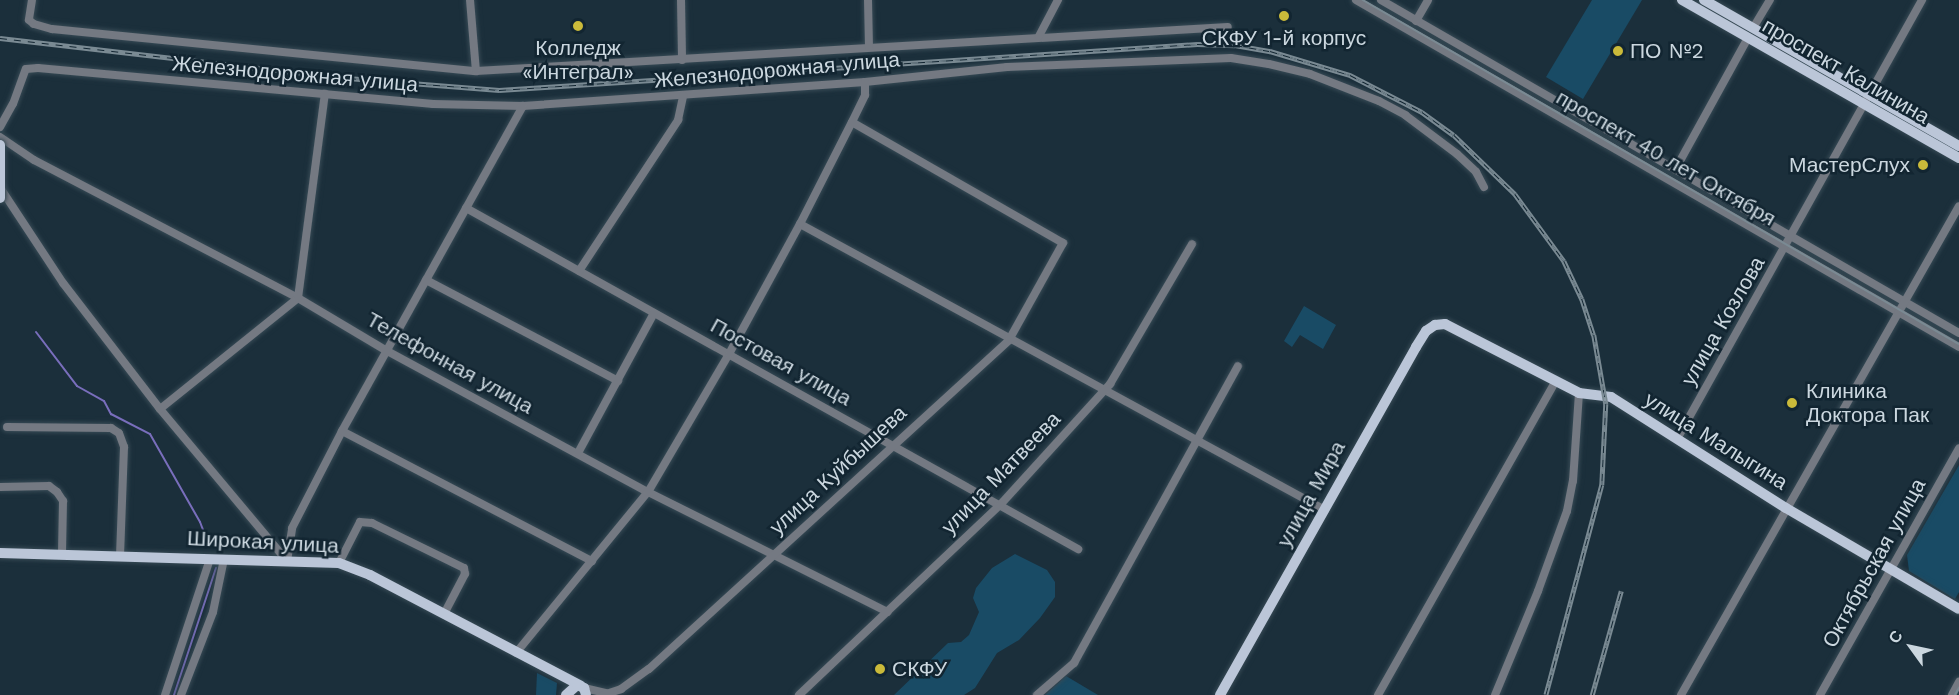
<!DOCTYPE html>
<meta charset="utf-8">
<style>
body{margin:0}
#map{position:relative;width:1959px;height:695px;overflow:hidden;background:#1b2f3b;font-family:"Work Sans",sans-serif}
div>[style]{position:absolute}
.green>*{inset:0;background:#194b65}
.stream>*{height:2px;margin:-1px;padding:0 1px;transform-origin:1px;border-radius:1px;background:#796ebc}
.roads{filter:drop-shadow(0 0 2px #374a55) drop-shadow(0 0 2px #374a55)}
.minor>*{height:8px;margin:-4px;padding:0 4px;transform-origin:4px;border-radius:4px;background:#747982}
.major>*{height:10px;margin:-5px;padding:0 5px;transform-origin:5px;border-radius:5px;background:#bbc6d8}
.tram>*{height:1.5px;margin:-0.75px;padding:0 0.75px;transform-origin:0.75px;border-radius:0.75px;background:#7a8a93}
.rail>*{height:4.5px;margin-top:-2.25px;transform-origin:0;background:repeating-linear-gradient(90deg,#122531 0 7px,#7a8a93 0 14px);box-sizing:border-box;border-block:2px solid #7a8a93}
.bridges{filter:drop-shadow(0 0 2px #374a55) drop-shadow(0 0 2px #374a55)}
.major-bridge>*{height:10px;margin:-5px;padding:0 5px;transform-origin:5px;border-radius:5px;background:#bbc6d8}
.dots>*{width:16px;height:16px;translate:-50% -50%;box-sizing:border-box;border:3px solid #122531;border-radius:50%}
span{translate:-50% -50%;white-space:nowrap;text-align:center;line-height:1.15;-webkit-text-stroke:5px #122531;paint-order:stroke}
.poi-label{font-size:21px;color:#cbd7df}
.left{translate:0 -50%;text-align:left}
.right{translate:-100% -50%;text-align:right}
.street-label{font-size:21px;color:#cbd7df}
.north{position:absolute;left:1881px;top:617px;width:60px;height:60px;-webkit-text-stroke:4px #122531;paint-order:stroke;rotate:303deg;font-size:16px;font-weight:700;line-height:24px;text-align:center;color:#cbd7df}
.north::after{content:'';display:block;margin:auto;width:21px;height:27px;background:#cbd7df;clip-path:polygon(50% 0,100% 100%,50% 72%,0 100%)}
</style>
<div id="map">
<div class="green">
<div style="clip-path:polygon(1592px 0,1642px 0,1583px 99px,1546px 77px)"></div>
<div style="clip-path:polygon(1304px 306px,1336px 325px,1323px 349px,1300px 335px,1292px 347px,1284px 341px)"></div>
<div style="clip-path:polygon(1959px 465px,1959px 592px,1955px 599px,1909px 571px,1907px 555px)"></div>
<div style="clip-path:polygon(1015px 554px,1047px 570px,1055px 582px,1055px 597px,1040px 618px,1019px 640px,997px 653px,975px 688px,964px 695px,894px 695px,948px 643px,961px 642px,969px 635px,979px 612px,973px 598px,976px 588px,992px 568px)"></div>
<div style="clip-path:polygon(537px 673px,557px 683px,556px 695px,536px 695px)"></div>
<div style="clip-path:polygon(1066px 676px,1098px 695px,1045px 695px)"></div>
</div>
<div class="stream">
<div style="left:36px;top:332px;width:68px;rotate:52.8deg"></div>
<div style="left:77px;top:386px;width:31px;rotate:29deg"></div>
<div style="left:104px;top:401px;width:15px;rotate:62deg"></div>
<div style="left:111px;top:414px;width:44px;rotate:27.1deg"></div>
<div style="left:150px;top:434px;width:101px;rotate:60.4deg"></div>
<div style="left:200px;top:522px;width:17px;rotate:69deg"></div>
<div style="left:174px;top:695px;width:134px;rotate:-71.7deg"></div>
</div>
<div class="roads">
<div class="minor">
<div style="left:32px;top:0;width:20px;rotate:99deg"></div>
<div style="left:29px;top:20px;width:6px;rotate:39deg"></div>
<div style="left:34px;top:24px;width:19px;rotate:16deg"></div>
<div style="left:52px;top:29px;width:426px;rotate:5.7deg"></div>
<div style="left:476px;top:71px;width:753px;rotate:-3.35deg"></div>
<div style="left:470px;top:0;width:71px;rotate:85.2deg"></div>
<div style="left:681px;top:0;width:60px;rotate:89deg"></div>
<div style="left:868px;top:0;width:47px;rotate:88.8deg"></div>
<div style="left:1356px;top:0;width:696px;rotate:29.92deg"></div>
<div style="left:1381px;top:0;width:667px;rotate:29.95deg"></div>
<div style="left:1416px;top:21px;width:24px;rotate:-60deg"></div>
<div style="left:1753px;top:28px;width:33px;rotate:-59deg"></div>
<div style="left:1039px;top:36px;width:41px;rotate:-62.2deg"></div>
<div style="left:0;top:127px;width:26px;rotate:-61deg"></div>
<div style="left:13px;top:104px;width:37px;rotate:-70deg"></div>
<div style="left:26px;top:69px;width:12px;rotate:-5deg"></div>
<div style="left:38px;top:68px;width:397px;rotate:5.2deg"></div>
<div style="left:433px;top:104px;width:90px;rotate:1.3deg"></div>
<div style="left:523px;top:106px;width:343px;rotate:-4deg"></div>
<div style="left:865px;top:82px;width:143px;rotate:-6deg"></div>
<div style="left:1007px;top:67px;width:224px;rotate:-2.3deg"></div>
<div style="left:1231px;top:58px;width:38px;rotate:9deg"></div>
<div style="left:1269px;top:64px;width:42px;rotate:13.7deg"></div>
<div style="left:1310px;top:74px;width:74px;rotate:21.4deg"></div>
<div style="left:1379px;top:101px;width:30px;rotate:28deg"></div>
<div style="left:1405px;top:115px;width:65px;rotate:36.9deg"></div>
<div style="left:1457px;top:154px;width:26px;rotate:43deg"></div>
<div style="left:1476px;top:172px;width:17px;rotate:62deg"></div>
<div style="left:0;top:137px;width:41px;rotate:34.1deg"></div>
<div style="left:34px;top:160px;width:298px;rotate:27.6deg"></div>
<div style="left:298px;top:298px;width:104px;rotate:30.8deg"></div>
<div style="left:387px;top:351px;width:297px;rotate:28.4deg"></div>
<div style="left:648px;top:492px;width:268px;rotate:26.6deg"></div>
<div style="left:1675px;top:170px;width:151px;rotate:-61.1deg"></div>
<div style="left:1px;top:189px;width:113px;rotate:56.6deg"></div>
<div style="left:63px;top:283px;width:159px;rotate:52.4deg"></div>
<div style="left:160px;top:409px;width:198px;rotate:50.1deg"></div>
<div style="left:466px;top:208px;width:701px;rotate:29.13deg"></div>
<div style="left:800px;top:224px;width:598px;rotate:28.58deg"></div>
<div style="left:579px;top:271px;width:181px;rotate:-56.7deg"></div>
<div style="left:678px;top:120px;width:25px;rotate:-78deg"></div>
<div style="left:426px;top:280px;width:217px;rotate:27.7deg"></div>
<div style="left:160px;top:409px;width:177px;rotate:-38.8deg"></div>
<div style="left:298px;top:298px;width:206px;rotate:-82.5deg"></div>
<div style="left:7px;top:427px;width:104px;rotate:0.6deg"></div>
<div style="left:111px;top:428px;width:9px;rotate:32deg"></div>
<div style="left:119px;top:433px;width:15px;rotate:70deg"></div>
<div style="left:124px;top:447px;width:109px;rotate:92.1deg"></div>
<div style="left:342px;top:431px;width:282px;rotate:27.5deg"></div>
<div style="left:1677px;top:439px;width:503px;rotate:-60.83deg"></div>
<div style="left:578px;top:453px;width:159px;rotate:-61.5deg"></div>
<div style="left:0;top:487px;width:49px;rotate:-1.2deg"></div>
<div style="left:49px;top:486px;width:10px;rotate:37deg"></div>
<div style="left:57px;top:492px;width:11px;rotate:56deg"></div>
<div style="left:63px;top:501px;width:53px;rotate:91.1deg"></div>
<div style="left:287px;top:561px;width:33px;rotate:-81deg"></div>
<div style="left:292px;top:528px;width:109px;rotate:-62.7deg"></div>
<div style="left:342px;top:431px;width:372px;rotate:-60.9deg"></div>
<div style="left:339px;top:563px;width:46px;rotate:-62.9deg"></div>
<div style="left:360px;top:522px;width:12px;rotate:5deg"></div>
<div style="left:372px;top:523px;width:102px;rotate:26.1deg"></div>
<div style="left:464px;top:568px;width:6px;rotate:81deg"></div>
<div style="left:465px;top:574px;width:45px;rotate:117.7deg"></div>
<div style="left:516px;top:653px;width:208px;rotate:-50.7deg"></div>
<div style="left:648px;top:492px;width:160px;rotate:-59.6deg"></div>
<div style="left:729px;top:354px;width:148px;rotate:-61.4deg"></div>
<div style="left:800px;top:224px;width:114px;rotate:-63deg"></div>
<div style="left:852px;top:122px;width:30px;rotate:-64deg"></div>
<div style="left:865px;top:95px;width:13px;rotate:-90deg"></div>
<div style="left:584px;top:688px;width:23px;rotate:13deg"></div>
<div style="left:165px;top:695px;width:143px;rotate:-71.7deg"></div>
<div style="left:181px;top:695px;width:89px;rotate:-68.9deg"></div>
<div style="left:213px;top:612px;width:54px;rotate:-78.3deg"></div>
<div style="left:603px;top:695px;width:19px;rotate:-18deg"></div>
<div style="left:621px;top:689px;width:34px;rotate:-36deg"></div>
<div style="left:649px;top:669px;width:488px;rotate:-42.4deg"></div>
<div style="left:1009px;top:340px;width:111px;rotate:-60.9deg"></div>
<div style="left:1063px;top:243px;width:243px;rotate:-150.2deg"></div>
<div style="left:799px;top:695px;width:277px;rotate:-43.4deg"></div>
<div style="left:1000px;top:505px;width:164px;rotate:-47.7deg"></div>
<div style="left:1110px;top:384px;width:162px;rotate:-59.6deg"></div>
<div style="left:1037px;top:695px;width:49px;rotate:-40.9deg"></div>
<div style="left:1074px;top:663px;width:339px;rotate:-61.1deg"></div>
<div style="left:1378px;top:695px;width:360px;rotate:-60.5deg"></div>
<div style="left:1495px;top:695px;width:113px;rotate:-67.5deg"></div>
<div style="left:1538px;top:591px;width:85px;rotate:-70.1deg"></div>
<div style="left:1567px;top:511px;width:31px;rotate:-79deg"></div>
<div style="left:1573px;top:481px;width:88px;rotate:-86.1deg"></div>
<div style="left:1681px;top:695px;width:562px;rotate:-60.38deg"></div>
<div style="left:1820px;top:695px;width:283px;rotate:-60.6deg"></div>
<div style="left:1952px;top:695px;width:15px;rotate:-62deg"></div>
</div>
<div class="major">
<div style="left:1682px;top:0;width:319px;rotate:29.7deg"></div>
<div style="left:1704px;top:0;width:294px;rotate:29.8deg"></div>
<div style="left:0;top:553px;width:339px;rotate:1.7deg"></div>
<div style="left:339px;top:563px;width:33px;rotate:21deg"></div>
<div style="left:370px;top:575px;width:238px;rotate:27.7deg"></div>
<div style="left:566px;top:695px;width:15px;rotate:-42deg"></div>
<div style="left:577px;top:685px;width:8px;rotate:23deg"></div>
<div style="left:584px;top:688px;width:7px;rotate:74deg"></div>
<div style="left:1220px;top:695px;width:399px;rotate:-60.6deg"></div>
<div style="left:1416px;top:347px;width:19px;rotate:-58deg"></div>
<div style="left:1426px;top:331px;width:11px;rotate:-34deg"></div>
<div style="left:1435px;top:325px;width:10px;rotate:-6deg"></div>
<div style="left:1445px;top:324px;width:151px;rotate:27.2deg"></div>
<div style="left:1579px;top:393px;width:32px;rotate:7deg"></div>
<div style="left:1611px;top:397px;width:207px;rotate:32.4deg"></div>
<div style="left:1786px;top:508px;width:200px;rotate:30.3deg"></div>
</div>
</div>
<div class="tram">
<div style="left:1363px;top:0;width:688px;rotate:29.99deg"></div>
<div style="left:1955px;top:695px;width:8px;rotate:-60deg"></div>
</div>
<div class="rail">
<div style="left:0;top:38px;width:337px;rotate:6.6deg"></div>
<div style="left:335px;top:77px;width:165px;rotate:4.5deg"></div>
<div style="left:499px;top:90px;width:700px;rotate:-3.77deg"></div>
<div style="left:1197px;top:44px;width:38px;rotate:2deg"></div>
<div style="left:1235px;top:45px;width:36px;rotate:10deg"></div>
<div style="left:1270px;top:51px;width:84px;rotate:16.7deg"></div>
<div style="left:1350px;top:75px;width:81px;rotate:27.2deg"></div>
<div style="left:1422px;top:112px;width:39px;rotate:36deg"></div>
<div style="left:1454px;top:135px;width:85px;rotate:44deg"></div>
<div style="left:1515px;top:194px;width:83px;rotate:53.8deg"></div>
<div style="left:1564px;top:261px;width:42px;rotate:64.7deg"></div>
<div style="left:1582px;top:299px;width:38px;rotate:72deg"></div>
<div style="left:1594px;top:335px;width:70px;rotate:80.1deg"></div>
<div style="left:1606px;top:404px;width:81px;rotate:92.8deg"></div>
<div style="left:1602px;top:485px;width:217px;rotate:104.9deg"></div>
<div style="left:1592px;top:695px;width:108px;rotate:-74.4deg"></div>
</div>
<div class="bridges">
<div class="major-bridge">
<div style="left:0;top:145px;width:53px;rotate:90deg"></div>
</div>
</div>
<div class="dots">
<div style="left:1284px;top:16px;background:#caba3a"></div>
<div style="left:578px;top:26px;background:#caba3a"></div>
<div style="left:1618px;top:51px;background:#caba3a"></div>
<div style="left:1923px;top:165px;background:#caba3a"></div>
<div style="left:1792px;top:403px;background:#caba3a"></div>
<div style="left:880px;top:669px;background:#caba3a"></div>
</div>
<div class="poi-label">
<span style="left:1284px;top:38px">СКФУ 1-й корпус</span>
<span style="left:578px;top:60px">Колледж<br>«Интеграл»</span>
<span class="left" style="left:1630px;top:51px">ПО №2</span>
<span class="right" style="left:1910px;top:165px">МастерСлух</span>
<span class="left" style="left:1806px;top:403px">Клиника<br>Доктора Пак</span>
<span class="left" style="left:892px;top:669px">СКФУ</span>
</div>
<div class="street-label">
<span style="left:777px;top:70px;rotate:-5deg">Железнодорожная улица</span>
<span style="left:1846px;top:71px;rotate:30deg">проспект Калинина</span>
<span style="left:295px;top:74px;rotate:5deg">Железнодорожная улица</span>
<span style="left:1666px;top:158px;rotate:30deg">проспект 40 лет Октября</span>
<span style="left:1723px;top:321px;rotate:-60deg">улица Козлова</span>
<span style="left:781px;top:362px;rotate:29deg">Постовая улица</span>
<span style="left:450px;top:363px;rotate:29deg">Телефонная улица</span>
<span style="left:1716px;top:441px;rotate:32deg">улица Малыгина</span>
<span style="left:838px;top:470px;rotate:-43deg">улица Куйбышева</span>
<span style="left:1001px;top:473px;rotate:-46deg">улица Матвеева</span>
<span style="left:1311px;top:494px;rotate:-61deg">улица Мира</span>
<span style="left:263px;top:542px;rotate:3deg">Широкая улица</span>
<span style="left:1874px;top:563px;rotate:-61deg">Октябрьская улица</span>
</div>
<div class="north">С</div>
</div>
